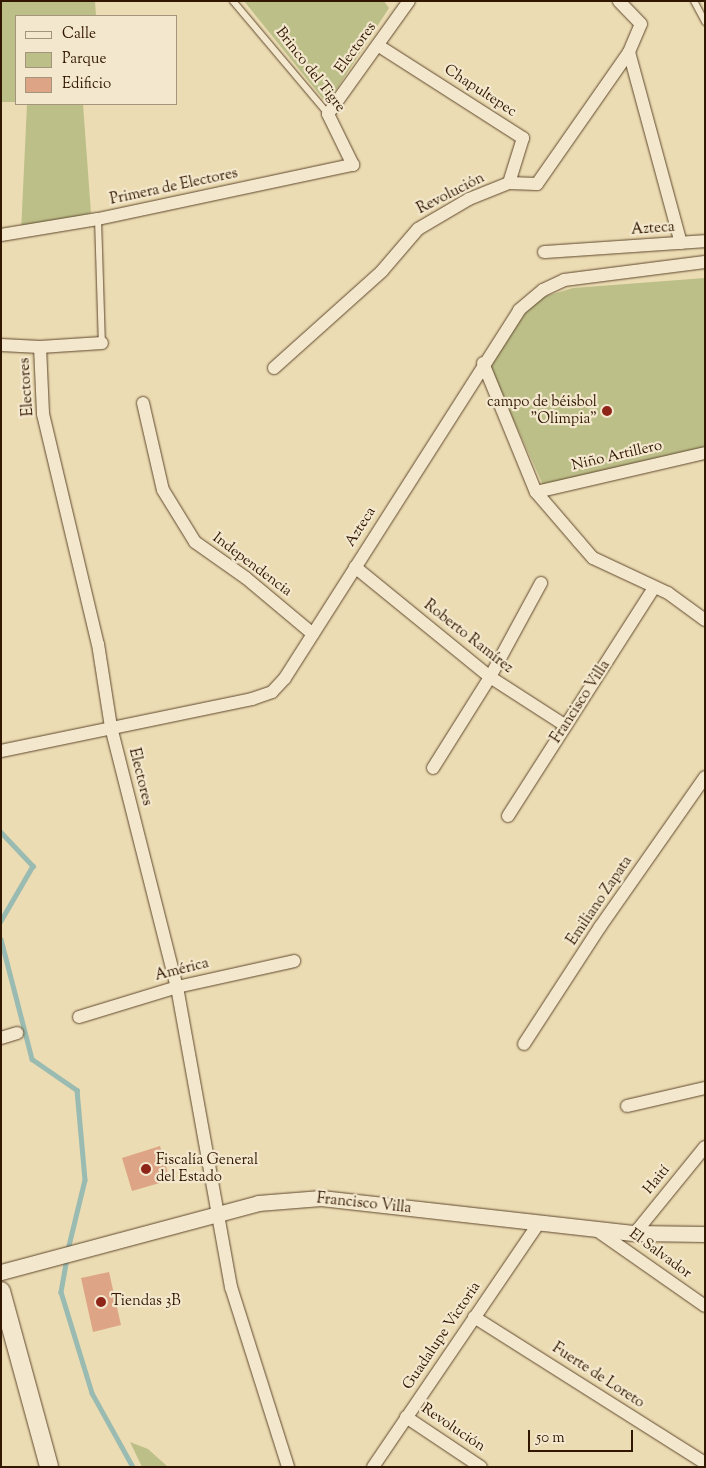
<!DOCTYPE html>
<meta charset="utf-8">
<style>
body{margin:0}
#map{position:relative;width:706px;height:1468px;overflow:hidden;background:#ecdcb3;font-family:"Sorts Mill Goudy",serif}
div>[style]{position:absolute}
.green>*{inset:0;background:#bdbf89}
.stream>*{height:4.5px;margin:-2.25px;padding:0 2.25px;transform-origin:2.25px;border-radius:2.25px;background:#99bbb1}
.building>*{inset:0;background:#dda585}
.roads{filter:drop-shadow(0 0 1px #60482d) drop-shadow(0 0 1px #60482d)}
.service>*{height:6px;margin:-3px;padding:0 3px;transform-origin:3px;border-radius:3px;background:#f3e8ce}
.minor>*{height:12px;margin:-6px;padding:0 6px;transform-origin:6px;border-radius:6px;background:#f3e8ce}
.tertiary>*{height:15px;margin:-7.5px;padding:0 7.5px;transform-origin:7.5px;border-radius:7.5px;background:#f3e8ce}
.secondary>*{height:18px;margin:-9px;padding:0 9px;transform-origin:9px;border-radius:9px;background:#f3e8ce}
.dots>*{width:14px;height:14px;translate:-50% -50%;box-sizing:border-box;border:2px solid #f3e8ce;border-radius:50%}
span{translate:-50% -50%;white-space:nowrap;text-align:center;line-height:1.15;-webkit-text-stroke:4.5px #f3e8ce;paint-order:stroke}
.street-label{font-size:15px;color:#311600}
.poi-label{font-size:15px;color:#311600}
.right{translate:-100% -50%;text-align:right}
.left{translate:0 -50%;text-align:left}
.frame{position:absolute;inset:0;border:2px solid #311600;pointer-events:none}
.legend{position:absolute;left:15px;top:15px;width:162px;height:90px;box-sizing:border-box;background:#f3e8ce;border:1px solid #a5947c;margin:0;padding:6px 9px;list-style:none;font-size:15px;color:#311600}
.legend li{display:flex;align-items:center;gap:10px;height:25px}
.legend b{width:25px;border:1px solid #a5947c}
.scale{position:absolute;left:528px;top:1430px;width:105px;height:22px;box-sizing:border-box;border:2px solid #311600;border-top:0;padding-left:6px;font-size:15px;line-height:18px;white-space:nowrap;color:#311600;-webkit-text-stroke:4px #f3e8ce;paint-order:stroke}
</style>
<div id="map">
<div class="green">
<div style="clip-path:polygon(1px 1px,95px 1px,96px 16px,16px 16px,16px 102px,1px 102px)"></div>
<div style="clip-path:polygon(244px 1px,384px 1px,389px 8px,327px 104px)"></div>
<div style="clip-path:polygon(27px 104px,83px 104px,91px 213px,21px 232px)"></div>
<div style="clip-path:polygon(705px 278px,705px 460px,543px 485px,487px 361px,514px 322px,543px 297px,573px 288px)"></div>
<div style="clip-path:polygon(130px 1442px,148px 1449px,168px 1467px,142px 1467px)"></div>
</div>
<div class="stream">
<div style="left:1px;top:832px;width:47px;rotate:46.7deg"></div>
<div style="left:33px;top:866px;width:64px;rotate:120.2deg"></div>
<div style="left:1px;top:939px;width:124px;rotate:75.5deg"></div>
<div style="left:32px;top:1059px;width:55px;rotate:34.6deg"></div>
<div style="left:77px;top:1090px;width:90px;rotate:84.9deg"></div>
<div style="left:85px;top:1180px;width:72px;rotate:103.7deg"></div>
<div style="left:67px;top:1258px;width:35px;rotate:100deg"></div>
<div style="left:61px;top:1292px;width:106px;rotate:72.9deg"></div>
<div style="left:92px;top:1393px;width:85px;rotate:61deg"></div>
</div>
<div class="building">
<div style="clip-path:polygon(160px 1146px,170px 1180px,132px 1191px,122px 1158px)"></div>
<div style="clip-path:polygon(109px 1272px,121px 1325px,93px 1332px,81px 1278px)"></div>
</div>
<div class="roads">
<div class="service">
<div style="left:233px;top:1px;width:148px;rotate:49.9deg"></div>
<div style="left:694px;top:1px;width:24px;rotate:62deg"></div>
<div style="left:98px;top:219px;width:124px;rotate:88.2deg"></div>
</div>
<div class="minor">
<div style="left:379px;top:46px;width:171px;rotate:32.6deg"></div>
<div style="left:523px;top:138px;width:47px;rotate:107.3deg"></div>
<div style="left:629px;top:52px;width:198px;rotate:74.8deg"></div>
<div style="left:1px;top:235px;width:98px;rotate:-9.4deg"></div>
<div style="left:98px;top:219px;width:261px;rotate:-12deg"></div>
<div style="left:353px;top:165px;width:57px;rotate:-116.1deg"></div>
<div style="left:328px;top:114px;width:139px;rotate:-54.4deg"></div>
<div style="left:544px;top:252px;width:161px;rotate:-3.9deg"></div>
<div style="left:1px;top:345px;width:39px;rotate:3deg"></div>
<div style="left:40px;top:347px;width:62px;rotate:-3.7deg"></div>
<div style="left:40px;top:347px;width:67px;rotate:87.4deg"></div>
<div style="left:43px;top:414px;width:236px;rotate:76.6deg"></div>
<div style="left:98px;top:644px;width:84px;rotate:81.1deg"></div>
<div style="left:111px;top:727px;width:268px;rotate:75.8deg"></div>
<div style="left:177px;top:987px;width:305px;rotate:79.8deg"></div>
<div style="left:231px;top:1287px;width:189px;rotate:72.4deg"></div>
<div style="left:483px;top:363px;width:139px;rotate:67.7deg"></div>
<div style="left:536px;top:492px;width:66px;rotate:49.3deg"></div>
<div style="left:579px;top:542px;width:21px;rotate:49deg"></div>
<div style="left:593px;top:558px;width:83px;rotate:25deg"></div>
<div style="left:668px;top:593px;width:46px;rotate:36.1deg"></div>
<div style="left:274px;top:368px;width:145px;rotate:-41.9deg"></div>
<div style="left:382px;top:271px;width:55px;rotate:-49.4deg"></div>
<div style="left:418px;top:229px;width:59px;rotate:-30.5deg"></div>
<div style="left:469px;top:199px;width:43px;rotate:-21.8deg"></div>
<div style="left:509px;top:183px;width:28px;rotate:2deg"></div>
<div style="left:537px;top:184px;width:161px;rotate:-55.1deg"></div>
<div style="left:629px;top:52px;width:30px;rotate:-67deg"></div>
<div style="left:641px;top:24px;width:32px;rotate:-134deg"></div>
<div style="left:143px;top:403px;width:89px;rotate:77.1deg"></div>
<div style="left:163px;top:490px;width:61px;rotate:58.4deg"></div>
<div style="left:195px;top:542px;width:62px;rotate:35.2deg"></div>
<div style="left:246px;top:578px;width:87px;rotate:39.9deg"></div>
<div style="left:536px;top:492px;width:173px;rotate:-13deg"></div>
<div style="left:355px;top:567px;width:174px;rotate:39.2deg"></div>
<div style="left:490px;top:677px;width:90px;rotate:32.8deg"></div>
<div style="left:1px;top:751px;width:256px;rotate:-11.7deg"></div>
<div style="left:252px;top:699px;width:21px;rotate:-19deg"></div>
<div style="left:272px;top:692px;width:19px;rotate:-47deg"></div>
<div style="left:285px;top:678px;width:436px;rotate:-57.5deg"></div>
<div style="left:519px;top:310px;width:31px;rotate:-40deg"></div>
<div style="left:543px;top:290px;width:23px;rotate:-25deg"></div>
<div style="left:564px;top:280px;width:142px;rotate:-7.3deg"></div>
<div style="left:433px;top:768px;width:107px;rotate:-57.9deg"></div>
<div style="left:490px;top:677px;width:107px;rotate:-61.5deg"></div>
<div style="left:508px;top:816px;width:269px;rotate:-57.4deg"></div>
<div style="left:79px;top:1017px;width:102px;rotate:-17deg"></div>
<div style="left:177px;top:987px;width:120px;rotate:-12.5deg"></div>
<div style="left:1px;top:1038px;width:17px;rotate:-17deg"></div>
<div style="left:524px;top:1044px;width:140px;rotate:-57deg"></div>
<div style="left:600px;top:927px;width:183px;rotate:-55deg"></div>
<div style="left:627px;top:1106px;width:80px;rotate:-13deg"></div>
<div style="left:595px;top:1229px;width:134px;rotate:35deg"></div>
<div style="left:635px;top:1233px;width:111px;rotate:-50.9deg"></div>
<div style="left:474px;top:1317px;width:273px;rotate:32.3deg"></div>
<div style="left:406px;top:1417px;width:90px;rotate:33.7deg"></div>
<div style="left:373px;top:1467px;width:294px;rotate:-55.8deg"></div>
</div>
<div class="tertiary">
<div style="left:1px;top:1272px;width:266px;rotate:-15deg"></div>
<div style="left:258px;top:1203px;width:63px;rotate:-4.5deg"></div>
<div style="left:321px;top:1198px;width:316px;rotate:6.4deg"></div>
<div style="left:635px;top:1233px;width:70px;rotate:0.8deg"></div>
</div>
<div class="secondary">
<div style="left:1px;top:1291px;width:182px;rotate:74.7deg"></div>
</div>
</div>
<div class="dots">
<div style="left:607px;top:411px;background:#8f2418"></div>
<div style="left:146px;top:1169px;background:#8f2418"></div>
<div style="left:101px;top:1302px;background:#8f2418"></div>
</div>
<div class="street-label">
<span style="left:356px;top:48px;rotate:-54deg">Electores</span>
<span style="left:310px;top:70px;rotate:52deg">Brinco del Tigre</span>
<span style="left:480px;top:91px;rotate:33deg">Chapultepec</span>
<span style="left:174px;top:187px;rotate:-12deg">Primera de Electores</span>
<span style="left:451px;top:194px;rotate:-27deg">Revolución</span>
<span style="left:653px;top:229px;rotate:-4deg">Azteca</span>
<span style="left:27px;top:387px;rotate:-94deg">Electores</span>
<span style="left:617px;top:456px;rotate:-13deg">Niño Artillero</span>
<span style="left:361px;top:527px;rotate:-58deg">Azteca</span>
<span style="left:252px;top:565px;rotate:37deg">Independencia</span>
<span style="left:468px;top:637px;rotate:38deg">Roberto Ramírez</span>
<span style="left:581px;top:702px;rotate:-57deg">Francisco Villa</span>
<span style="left:140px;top:777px;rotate:76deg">Electores</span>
<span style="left:600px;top:901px;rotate:-56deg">Emiliano Zapata</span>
<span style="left:182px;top:970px;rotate:-14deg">América</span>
<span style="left:657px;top:1180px;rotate:-51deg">Haití</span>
<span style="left:364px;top:1204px;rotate:6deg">Francisco Villa</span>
<span style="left:660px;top:1254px;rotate:36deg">El Salvador</span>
<span style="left:442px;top:1336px;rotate:-56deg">Guadalupe Victoria</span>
<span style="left:598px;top:1376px;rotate:33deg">Fuerte de Loreto</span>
<span style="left:453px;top:1428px;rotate:34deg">Revolución</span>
</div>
<div class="poi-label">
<span class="right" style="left:597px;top:411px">campo de béisbol<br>"Olimpia"</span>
<span class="left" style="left:156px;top:1169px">Fiscalía General<br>del Estado</span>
<span class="left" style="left:111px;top:1302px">Tiendas 3B</span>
</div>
<div class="frame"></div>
<ul class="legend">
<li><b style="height:6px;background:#f3e8ce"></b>Calle</li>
<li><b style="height:14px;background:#bdbf89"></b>Parque</li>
<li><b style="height:14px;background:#dda585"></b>Edificio</li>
</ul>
<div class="scale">50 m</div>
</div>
